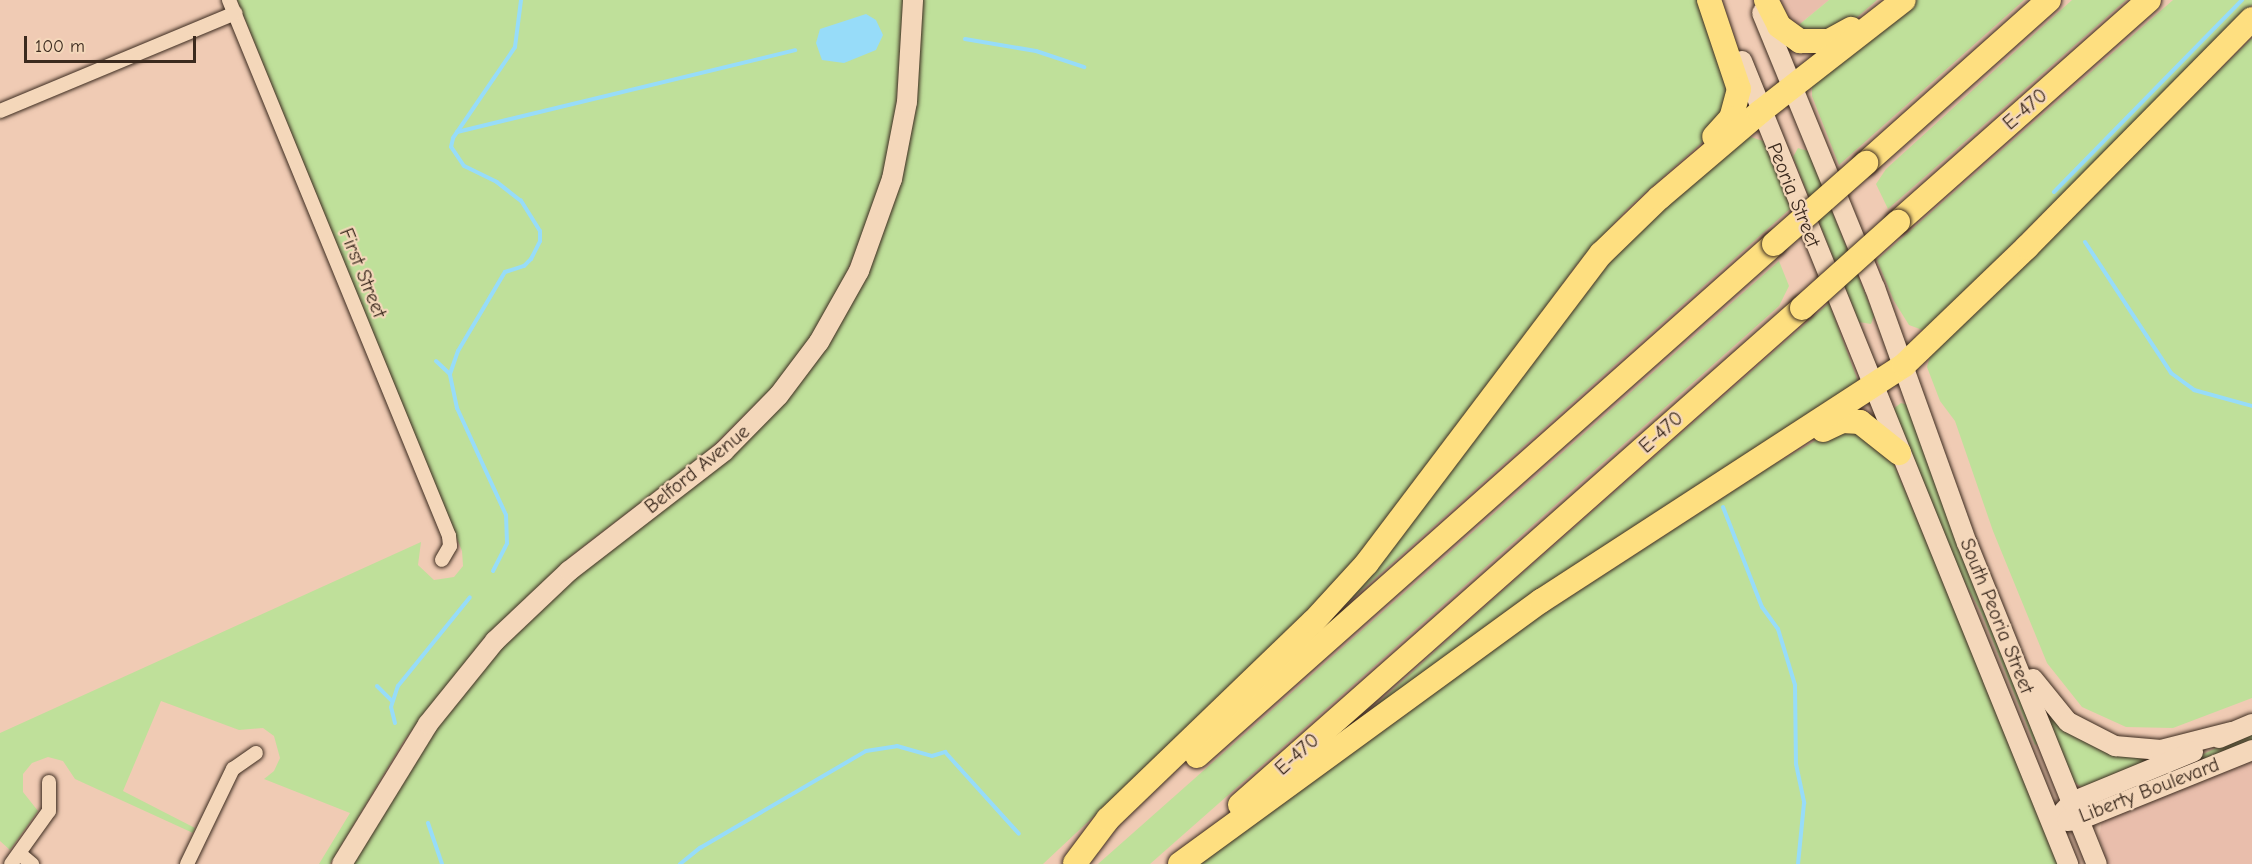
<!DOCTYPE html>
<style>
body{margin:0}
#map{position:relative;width:2252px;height:864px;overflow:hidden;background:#f0cbb4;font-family:"Comic Neue",sans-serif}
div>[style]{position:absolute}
.built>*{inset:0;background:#e9beac}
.green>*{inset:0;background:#bfe09a}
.water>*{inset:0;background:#97dcf9}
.stream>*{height:4px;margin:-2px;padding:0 2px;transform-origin:2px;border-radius:2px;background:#97dcf9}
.roads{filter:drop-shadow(0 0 2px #3b2a1e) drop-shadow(0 0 2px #3b2a1e)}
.street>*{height:14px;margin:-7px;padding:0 7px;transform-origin:7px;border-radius:7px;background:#f4d7ba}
.secondary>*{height:20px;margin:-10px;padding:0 10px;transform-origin:10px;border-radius:10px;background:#f4d7ba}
.highway>*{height:24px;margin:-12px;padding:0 12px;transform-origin:12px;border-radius:12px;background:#fedf80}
.bridges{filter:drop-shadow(0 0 2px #3b2a1e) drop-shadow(0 0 2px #3b2a1e)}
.highway-bridge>*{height:24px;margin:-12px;padding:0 12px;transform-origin:12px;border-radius:12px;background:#fedf80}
span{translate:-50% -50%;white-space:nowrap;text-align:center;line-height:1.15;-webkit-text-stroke:4.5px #f4d7ba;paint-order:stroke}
.street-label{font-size:20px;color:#3b2a1e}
.scale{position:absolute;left:24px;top:36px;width:172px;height:27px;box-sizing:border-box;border:3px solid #3b2a1e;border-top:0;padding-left:8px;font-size:18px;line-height:21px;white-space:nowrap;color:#3b2a1e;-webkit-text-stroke:4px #f4d7ba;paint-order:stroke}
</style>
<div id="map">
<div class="built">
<div style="clip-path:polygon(1770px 0,1829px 0,1795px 28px)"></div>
<div style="clip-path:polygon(2252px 758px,2252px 864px,2105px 864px,2100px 852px,2104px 850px,2099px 838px,2102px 820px)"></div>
</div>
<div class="green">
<div style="clip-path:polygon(237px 0,904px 0,896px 108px,885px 168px,869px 222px,841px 285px,811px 337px,773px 387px,709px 450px,572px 555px,485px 637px,405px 739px,330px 864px,319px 864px,350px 813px,264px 779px,274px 771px,280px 758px,274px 736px,263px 728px,239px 730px,161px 701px,123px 791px,195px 828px,193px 833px,75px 779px,63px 761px,48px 757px,32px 763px,23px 774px,23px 792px,38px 811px,10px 850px,0 841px,0 733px,421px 542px,418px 565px,434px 580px,454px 577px,463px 566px,462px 551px)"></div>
<div style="clip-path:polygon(922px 0,1706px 0,1733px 91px,1706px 139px,1628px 208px,1577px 264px,1448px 442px,1320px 604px,1043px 864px,351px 864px,435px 728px,506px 643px,569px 582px,702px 479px,869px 270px,902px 175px)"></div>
<div style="clip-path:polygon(1829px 0,1877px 0,1840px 32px,1795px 28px)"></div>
<div style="clip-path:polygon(1917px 0,2024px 0,1839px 165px,1812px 96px,1812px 81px)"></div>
<div style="clip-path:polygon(2072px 0,2126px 0,1888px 209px,1876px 184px,1886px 169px)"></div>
<div style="clip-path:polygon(2173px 0,2252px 0,2252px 5px,1925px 331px,1909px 325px,1894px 301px,1877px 260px)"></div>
<div style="clip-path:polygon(2252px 38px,2252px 698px,2173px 728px,2126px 727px,2082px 707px,2047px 663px,1993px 531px,1955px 421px,1940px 401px,1927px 367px,1930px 357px,1952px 333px)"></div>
<div style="clip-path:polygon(1748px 136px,1763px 141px,1791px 208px,1334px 615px,1627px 240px)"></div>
<div style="clip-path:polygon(1798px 148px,1808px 151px,1874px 316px,1871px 324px,1859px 322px,1793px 157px)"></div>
<div style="clip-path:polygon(1779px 261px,1789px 286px,1779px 306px,1345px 692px,1150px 864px,1098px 864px)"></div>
<div style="clip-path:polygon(1829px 303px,1859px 384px,1346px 732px,1482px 609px)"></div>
<div style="clip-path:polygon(1901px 403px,1908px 405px,2041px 743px,2035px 745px,1981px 612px,1958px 570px,1893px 409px)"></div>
<div style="clip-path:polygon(1847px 428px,1885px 449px,1894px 464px,2061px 864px,1196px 864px,1537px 618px,1773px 465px,1827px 434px)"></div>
<div style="clip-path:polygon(2044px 707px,2161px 756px,2085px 788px,2080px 786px,2073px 781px)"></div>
<div style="clip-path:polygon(2252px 731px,2252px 742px,2132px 791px,2130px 789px)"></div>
</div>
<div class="water">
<div style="clip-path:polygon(866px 14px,876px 20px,883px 35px,876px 50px,844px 63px,822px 60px,816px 43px,820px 29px)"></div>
</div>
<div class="stream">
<div style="left:965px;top:39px;width:72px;rotate:9.6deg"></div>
<div style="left:1036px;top:51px;width:51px;rotate:18.4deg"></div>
<div style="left:457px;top:132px;width:348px;rotate:-13.6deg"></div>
<div style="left:2054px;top:192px;width:269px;rotate:-45.6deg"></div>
<div style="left:2085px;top:242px;width:157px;rotate:56.7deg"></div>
<div style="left:2171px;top:373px;width:29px;rotate:36deg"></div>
<div style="left:2194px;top:390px;width:60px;rotate:15.4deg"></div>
<div style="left:436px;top:361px;width:19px;rotate:43deg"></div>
<div style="left:1723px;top:507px;width:107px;rotate:68.7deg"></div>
<div style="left:1762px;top:607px;width:27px;rotate:54deg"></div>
<div style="left:1778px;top:629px;width:59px;rotate:73.1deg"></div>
<div style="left:1795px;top:685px;width:79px;rotate:89.3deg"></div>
<div style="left:1796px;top:764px;width:40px;rotate:78deg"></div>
<div style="left:1804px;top:803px;width:61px;rotate:95.6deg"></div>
<div style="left:493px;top:571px;width:31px;rotate:-63deg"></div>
<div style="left:507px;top:543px;width:28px;rotate:-92deg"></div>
<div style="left:506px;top:515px;width:118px;rotate:-114.6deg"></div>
<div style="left:457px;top:408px;width:35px;rotate:-102deg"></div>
<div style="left:450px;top:374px;width:24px;rotate:-71deg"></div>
<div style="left:458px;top:351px;width:92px;rotate:-59.3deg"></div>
<div style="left:505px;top:272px;width:20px;rotate:-18deg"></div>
<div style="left:524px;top:266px;width:10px;rotate:-45deg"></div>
<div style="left:531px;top:259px;width:20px;rotate:-63deg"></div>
<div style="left:540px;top:241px;width:10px;rotate:-90deg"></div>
<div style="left:540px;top:231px;width:36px;rotate:-122deg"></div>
<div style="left:521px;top:201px;width:31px;rotate:-142deg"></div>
<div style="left:497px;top:182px;width:37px;rotate:-154deg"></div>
<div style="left:464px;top:166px;width:23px;rotate:-124deg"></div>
<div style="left:451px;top:147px;width:9px;rotate:-77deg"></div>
<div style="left:453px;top:138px;width:110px;rotate:-55.7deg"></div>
<div style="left:515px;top:47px;width:47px;rotate:-82.7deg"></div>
<div style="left:377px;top:686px;width:21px;rotate:45deg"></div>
<div style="left:395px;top:723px;width:16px;rotate:-104deg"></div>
<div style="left:391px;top:707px;width:22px;rotate:-72deg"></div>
<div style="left:398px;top:686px;width:114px;rotate:-51deg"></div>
<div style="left:428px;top:823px;width:43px;rotate:71.1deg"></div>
<div style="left:680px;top:864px;width:26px;rotate:-39deg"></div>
<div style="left:700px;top:848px;width:192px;rotate:-30.3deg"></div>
<div style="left:866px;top:751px;width:31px;rotate:-9deg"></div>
<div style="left:897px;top:746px;width:36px;rotate:16deg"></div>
<div style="left:932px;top:756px;width:14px;rotate:-17deg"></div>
<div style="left:945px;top:752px;width:110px;rotate:47.9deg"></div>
</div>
<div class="roads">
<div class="street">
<div style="left:229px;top:0;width:579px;rotate:67.68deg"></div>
<div style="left:449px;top:536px;width:10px;rotate:84deg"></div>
<div style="left:450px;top:546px;width:16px;rotate:120deg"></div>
<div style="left:0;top:111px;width:255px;rotate:-22.6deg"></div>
<div style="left:20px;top:854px;width:16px;rotate:40deg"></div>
<div style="left:11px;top:864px;width:65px;rotate:-54.4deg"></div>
<div style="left:49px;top:811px;width:29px;rotate:-90deg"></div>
<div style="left:187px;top:864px;width:106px;rotate:-64.2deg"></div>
<div style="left:233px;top:769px;width:28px;rotate:-35deg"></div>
</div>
<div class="secondary">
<div style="left:1762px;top:13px;width:297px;rotate:67.7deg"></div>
<div style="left:1875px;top:288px;width:271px;rotate:70.2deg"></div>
<div style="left:1967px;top:543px;width:346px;rotate:68deg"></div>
<div style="left:1742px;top:61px;width:867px;rotate:67.9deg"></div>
<div style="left:2033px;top:679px;width:55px;rotate:50.9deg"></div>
<div style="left:2068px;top:722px;width:53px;rotate:27.1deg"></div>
<div style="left:2115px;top:746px;width:46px;rotate:5deg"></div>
<div style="left:2161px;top:750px;width:72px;rotate:-14.4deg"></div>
<div style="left:2219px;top:738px;width:36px;rotate:-23deg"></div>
<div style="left:2063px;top:812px;width:13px;rotate:-48deg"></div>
<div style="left:2072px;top:802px;width:131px;rotate:-22.5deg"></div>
<div style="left:2067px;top:821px;width:12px;rotate:-5deg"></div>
<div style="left:2079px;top:820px;width:187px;rotate:-22deg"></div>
<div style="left:342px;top:864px;width:164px;rotate:-58.4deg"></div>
<div style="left:428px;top:724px;width:107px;rotate:-51.1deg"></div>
<div style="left:495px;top:641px;width:102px;rotate:-43.4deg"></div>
<div style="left:569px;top:571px;width:196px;rotate:-37.7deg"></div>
<div style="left:724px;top:451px;width:78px;rotate:-45.5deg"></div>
<div style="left:779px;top:395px;width:66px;rotate:-53deg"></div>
<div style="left:819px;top:342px;width:81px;rotate:-60.6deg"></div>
<div style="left:859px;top:271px;width:98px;rotate:-70.3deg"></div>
<div style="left:892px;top:179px;width:78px;rotate:-79deg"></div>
<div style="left:907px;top:102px;width:102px;rotate:-86.6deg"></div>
</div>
<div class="highway">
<div style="left:1709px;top:0;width:94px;rotate:71.4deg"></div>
<div style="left:1739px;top:89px;width:30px;rotate:105deg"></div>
<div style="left:1731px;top:118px;width:25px;rotate:132deg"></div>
<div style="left:1766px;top:0;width:29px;rotate:63deg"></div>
<div style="left:1779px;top:26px;width:26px;rotate:36deg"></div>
<div style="left:1800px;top:41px;width:29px"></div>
<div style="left:1829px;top:41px;width:25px;rotate:-29deg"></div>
<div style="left:1866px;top:163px;width:245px;rotate:-41.7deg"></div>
<div style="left:1898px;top:222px;width:335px;rotate:-41.5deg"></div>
<div style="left:1823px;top:430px;width:21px;rotate:-25deg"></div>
<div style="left:1842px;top:421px;width:18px;rotate:3deg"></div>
<div style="left:1860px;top:422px;width:50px;rotate:38.5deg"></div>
<div style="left:1197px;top:756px;width:771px;rotate:-41.58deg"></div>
<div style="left:1240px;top:805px;width:750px;rotate:-41.49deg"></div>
<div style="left:1075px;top:863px;width:55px;rotate:-53.1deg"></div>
<div style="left:1108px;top:819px;width:284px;rotate:-43.9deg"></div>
<div style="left:1313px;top:622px;width:80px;rotate:-47.5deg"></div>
<div style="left:1367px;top:563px;width:388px;rotate:-52.9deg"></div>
<div style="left:1601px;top:254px;width:81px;rotate:-44deg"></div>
<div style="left:1659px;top:198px;width:133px;rotate:-40.4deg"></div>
<div style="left:1760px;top:112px;width:182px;rotate:-37.9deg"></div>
<div style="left:1180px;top:864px;width:447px;rotate:-36.1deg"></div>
<div style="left:1541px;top:601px;width:433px;rotate:-33deg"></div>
<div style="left:1904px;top:365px;width:170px;rotate:-43.8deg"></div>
<div style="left:2027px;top:247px;width:320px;rotate:-45.4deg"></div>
</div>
</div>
<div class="bridges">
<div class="highway-bridge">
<div style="left:1774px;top:244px;width:123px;rotate:-41.4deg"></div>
<div style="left:1802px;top:308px;width:129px;rotate:-41.9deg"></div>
</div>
</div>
<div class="street-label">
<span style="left:2025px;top:109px;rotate:-41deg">E-470</span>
<span style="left:1794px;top:195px;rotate:68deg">Peoria Street</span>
<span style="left:363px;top:273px;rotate:68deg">First Street</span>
<span style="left:1661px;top:432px;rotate:-42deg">E-470</span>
<span style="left:697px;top:469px;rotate:-39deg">Belford Avenue</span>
<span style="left:1997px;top:616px;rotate:68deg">South Peoria Street</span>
<span style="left:1297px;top:754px;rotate:-42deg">E-470</span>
<span style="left:2149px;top:790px;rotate:-21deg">Liberty Boulevard</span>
</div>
<div class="scale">100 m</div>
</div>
